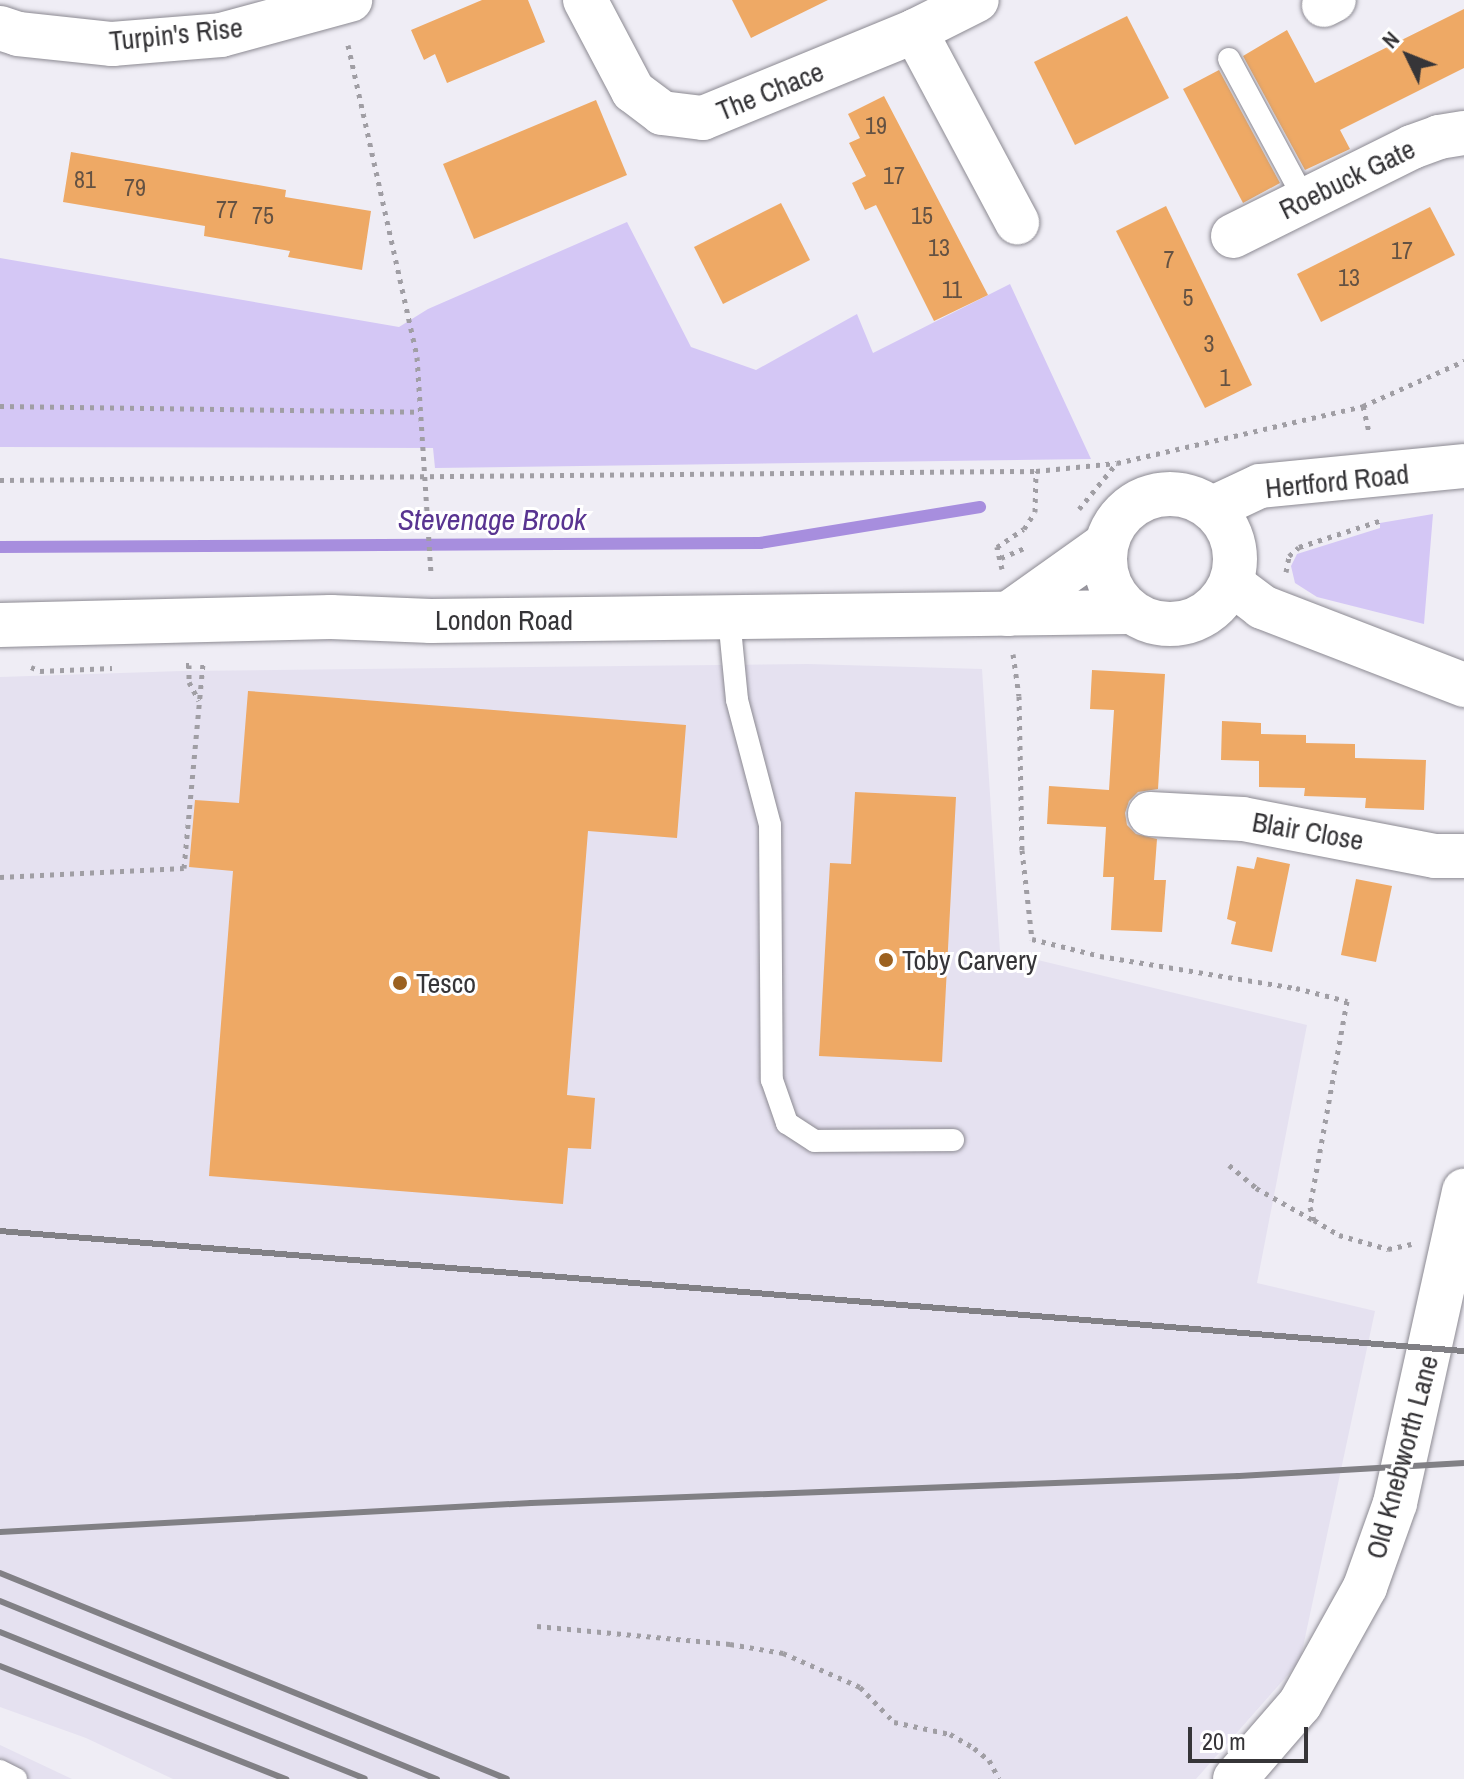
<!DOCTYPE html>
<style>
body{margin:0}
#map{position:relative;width:1464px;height:1779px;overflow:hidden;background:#efedf5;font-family:"Archivo Narrow",sans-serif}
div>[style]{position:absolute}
.built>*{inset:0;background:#e5e1f0}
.green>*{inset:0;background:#d4c7f5}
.stream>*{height:12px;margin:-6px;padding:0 6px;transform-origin:6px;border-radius:6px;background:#a78ede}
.building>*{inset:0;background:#eea965}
.path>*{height:5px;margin-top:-2.5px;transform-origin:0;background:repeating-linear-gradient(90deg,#a09ea4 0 4px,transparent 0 10px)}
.roads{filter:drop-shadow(0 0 2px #8c8a92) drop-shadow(0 0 2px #8c8a92)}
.lane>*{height:22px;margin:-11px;padding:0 11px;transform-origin:11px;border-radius:11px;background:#fff}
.street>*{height:44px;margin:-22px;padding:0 22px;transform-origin:22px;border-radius:22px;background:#fff}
.secondary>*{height:44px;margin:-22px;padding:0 22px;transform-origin:22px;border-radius:22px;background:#fff}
.secondary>.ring{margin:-22px;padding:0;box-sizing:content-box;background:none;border:44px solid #fff;border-radius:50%}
.rail>*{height:6px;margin:-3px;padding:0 3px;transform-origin:3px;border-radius:3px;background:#818085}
.dots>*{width:22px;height:22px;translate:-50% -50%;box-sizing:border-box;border:4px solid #fff;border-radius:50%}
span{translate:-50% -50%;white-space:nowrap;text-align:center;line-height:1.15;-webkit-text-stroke:6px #fff;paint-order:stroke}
.number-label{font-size:24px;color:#645243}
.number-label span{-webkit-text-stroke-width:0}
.street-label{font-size:28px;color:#363538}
.poi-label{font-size:28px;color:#363538}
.left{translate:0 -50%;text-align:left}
.water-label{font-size:30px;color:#593491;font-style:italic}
.north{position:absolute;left:1368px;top:16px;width:80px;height:80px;-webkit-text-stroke:6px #fff;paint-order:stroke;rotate:313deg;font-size:22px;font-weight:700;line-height:32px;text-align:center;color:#363538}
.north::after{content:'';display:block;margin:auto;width:28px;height:36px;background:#363538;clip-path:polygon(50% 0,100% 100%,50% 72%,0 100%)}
.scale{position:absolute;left:1188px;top:1727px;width:120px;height:36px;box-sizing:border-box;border:4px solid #363538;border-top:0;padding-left:10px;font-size:24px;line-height:28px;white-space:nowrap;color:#363538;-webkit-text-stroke:6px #fff;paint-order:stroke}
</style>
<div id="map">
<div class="built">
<div style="clip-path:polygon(808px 664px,982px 669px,1000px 951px,1307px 1025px,1257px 1283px,1375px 1311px,1300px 1661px,1196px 1779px,173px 1779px,86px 1738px,0 1707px,0 677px,182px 671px)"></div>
<div style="clip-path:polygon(0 1745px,72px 1779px,0 1779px)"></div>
</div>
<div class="green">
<div style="clip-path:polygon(627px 222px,691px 347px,756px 370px,857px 314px,873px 353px,1010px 284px,1091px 459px,435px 468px,433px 448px,0 447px,0 258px,399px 327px,428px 309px)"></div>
<div style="clip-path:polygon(1433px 514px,1424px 624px,1317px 597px,1295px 583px,1291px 566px,1297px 554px,1380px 528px,1380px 523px)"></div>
</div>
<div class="stream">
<div style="left:0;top:547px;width:760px;rotate:-0.3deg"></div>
<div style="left:760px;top:543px;width:223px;rotate:-9.3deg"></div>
</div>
<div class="building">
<div style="clip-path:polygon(482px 0,528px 0,545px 42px,447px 83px,435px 54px,424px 60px,411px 30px)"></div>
<div style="clip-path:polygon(732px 0,828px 0,751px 38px)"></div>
<div style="clip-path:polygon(1464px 9px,1464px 68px,1340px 130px,1350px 149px,1305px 170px,1243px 56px,1287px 30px,1315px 83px)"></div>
<div style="clip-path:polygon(1127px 16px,1169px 98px,1075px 145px,1034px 62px)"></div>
<div style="clip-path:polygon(1219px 70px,1280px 183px,1243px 203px,1183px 89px)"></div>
<div style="clip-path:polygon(884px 96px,988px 295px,934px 321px,876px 205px,865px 210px,852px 183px,866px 176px,849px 143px,860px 138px,848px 114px)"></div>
<div style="clip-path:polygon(596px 100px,627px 175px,474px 239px,443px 164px)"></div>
<div style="clip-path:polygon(71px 152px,286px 190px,285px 197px,371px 211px,362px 270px,288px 257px,290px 251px,204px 236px,205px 226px,63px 202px)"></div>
<div style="clip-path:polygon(781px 203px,810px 260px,723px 304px,694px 247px)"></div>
<div style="clip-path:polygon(1166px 206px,1252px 385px,1205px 408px,1116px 231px)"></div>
<div style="clip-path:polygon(1430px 207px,1455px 255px,1321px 322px,1297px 274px)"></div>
<div style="clip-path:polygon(1092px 670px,1165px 674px,1158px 789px,1138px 792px,1129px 801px,1125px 813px,1127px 825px,1136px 834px,1157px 839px,1154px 880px,1166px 880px,1162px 932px,1111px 930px,1114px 877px,1103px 877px,1106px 827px,1047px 824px,1049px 786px,1109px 790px,1114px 710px,1090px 709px)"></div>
<div style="clip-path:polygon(248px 691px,686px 725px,677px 838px,588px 831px,567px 1095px,595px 1098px,591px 1149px,568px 1148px,563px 1204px,209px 1176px,233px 871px,189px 867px,195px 800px,239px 803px)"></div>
<div style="clip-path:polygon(1222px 721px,1261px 723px,1261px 734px,1306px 735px,1306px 743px,1355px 744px,1355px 758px,1426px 760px,1424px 810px,1365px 808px,1366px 798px,1304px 796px,1305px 788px,1259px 787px,1259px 761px,1221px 760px)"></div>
<div style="clip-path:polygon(855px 792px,956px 797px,942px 1062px,819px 1056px,830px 863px,851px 864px)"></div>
<div style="clip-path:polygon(1257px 857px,1290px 864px,1272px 952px,1231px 944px,1236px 922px,1227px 919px,1237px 866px,1254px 869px)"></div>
<div style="clip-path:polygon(1356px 879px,1392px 886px,1376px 962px,1341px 955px)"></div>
</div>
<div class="path">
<div style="left:348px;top:45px;width:320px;rotate:77.5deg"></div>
<div style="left:417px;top:357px;width:219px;rotate:86.3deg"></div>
<div style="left:0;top:406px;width:419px;rotate:0.8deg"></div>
<div style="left:1363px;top:406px;width:27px;rotate:77deg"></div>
<div style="left:0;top:480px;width:1036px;rotate:-0.5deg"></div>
<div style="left:1036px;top:471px;width:81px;rotate:-5.6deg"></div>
<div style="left:1117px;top:463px;width:253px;rotate:-13deg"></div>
<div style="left:1363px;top:406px;width:111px;rotate:-24deg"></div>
<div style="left:1079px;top:509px;width:58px;rotate:-50.6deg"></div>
<div style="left:1001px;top:558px;width:25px;rotate:-23deg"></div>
<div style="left:1002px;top:569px;width:23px;rotate:-103deg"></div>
<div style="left:997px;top:547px;width:32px;rotate:-34deg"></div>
<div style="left:1024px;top:529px;width:20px;rotate:-57deg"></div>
<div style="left:1035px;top:512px;width:41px;rotate:-88.6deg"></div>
<div style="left:1286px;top:572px;width:16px;rotate:-79deg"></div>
<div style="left:1289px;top:556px;width:13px;rotate:-42deg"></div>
<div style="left:1299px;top:547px;width:87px;rotate:-18deg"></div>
<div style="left:1013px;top:654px;width:42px;rotate:81.9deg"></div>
<div style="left:1019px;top:696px;width:154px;rotate:88.9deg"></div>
<div style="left:1022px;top:850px;width:90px;rotate:83.6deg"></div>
<div style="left:1032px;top:939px;width:70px;rotate:14deg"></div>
<div style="left:1100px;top:956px;width:199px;rotate:9.3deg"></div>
<div style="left:1296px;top:988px;width:53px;rotate:14.3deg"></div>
<div style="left:1347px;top:1001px;width:209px;rotate:100.2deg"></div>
<div style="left:1310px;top:1207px;width:14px;rotate:73deg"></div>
<div style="left:1314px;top:1220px;width:29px;rotate:31deg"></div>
<div style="left:1339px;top:1235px;width:51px;rotate:15.9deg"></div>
<div style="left:1388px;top:1249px;width:24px;rotate:-12deg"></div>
<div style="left:186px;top:665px;width:3px"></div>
<div style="left:189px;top:665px;width:17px;rotate:90deg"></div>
<div style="left:189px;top:682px;width:21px;rotate:62deg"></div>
<div style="left:31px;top:667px;width:10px;rotate:24deg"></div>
<div style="left:40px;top:671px;width:72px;rotate:-2.4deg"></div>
<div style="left:0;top:877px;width:184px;rotate:-2.8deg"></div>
<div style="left:184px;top:868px;width:207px;rotate:-84.7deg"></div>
<div style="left:1229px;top:1165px;width:35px;rotate:40deg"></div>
<div style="left:1256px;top:1188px;width:65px;rotate:29.3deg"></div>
<div style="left:537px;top:1626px;width:194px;rotate:5.3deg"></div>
<div style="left:730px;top:1644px;width:54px;rotate:9.6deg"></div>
<div style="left:783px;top:1653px;width:84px;rotate:23.8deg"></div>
<div style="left:860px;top:1687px;width:49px;rotate:45.8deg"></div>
<div style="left:894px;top:1722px;width:57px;rotate:12.1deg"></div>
<div style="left:950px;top:1734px;width:28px;rotate:30deg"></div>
<div style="left:974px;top:1748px;width:19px;rotate:39deg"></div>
<div style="left:989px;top:1760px;width:21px;rotate:62deg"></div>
</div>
<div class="roads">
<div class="lane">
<div style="left:1229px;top:59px;width:158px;rotate:61.7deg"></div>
<div style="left:729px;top:618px;width:82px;rotate:84.4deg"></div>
<div style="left:737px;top:700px;width:129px;rotate:75.2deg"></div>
<div style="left:770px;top:825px;width:255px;rotate:89.6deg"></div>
<div style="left:772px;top:1080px;width:46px;rotate:70.8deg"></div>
<div style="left:787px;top:1123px;width:33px;rotate:33deg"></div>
<div style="left:815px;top:1141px;width:138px;rotate:-0.4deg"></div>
<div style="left:0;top:1771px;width:18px;rotate:27deg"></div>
</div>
<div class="street">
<div style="left:585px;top:0;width:103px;rotate:62.2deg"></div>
<div style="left:633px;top:91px;width:36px;rotate:37deg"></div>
<div style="left:662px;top:113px;width:41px;rotate:7deg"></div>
<div style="left:703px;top:118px;width:229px;rotate:-22.3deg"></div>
<div style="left:915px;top:31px;width:69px;rotate:-26.6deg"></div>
<div style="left:1324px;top:5px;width:11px;rotate:-27deg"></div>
<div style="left:0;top:28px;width:19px;rotate:18deg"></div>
<div style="left:18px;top:34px;width:95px;rotate:6.1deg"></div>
<div style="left:112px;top:44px;width:109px;rotate:-4.7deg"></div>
<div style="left:221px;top:35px;width:134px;rotate:-15.2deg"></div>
<div style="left:915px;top:31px;width:217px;rotate:61.9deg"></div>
<div style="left:1233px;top:236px;width:200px;rotate:-26.4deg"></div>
<div style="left:1412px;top:147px;width:29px;rotate:-20deg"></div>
<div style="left:1439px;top:137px;width:25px;rotate:-9deg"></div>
<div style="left:1150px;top:814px;width:93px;rotate:3.1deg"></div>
<div style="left:1243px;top:819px;width:196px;rotate:10.9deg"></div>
<div style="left:1435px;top:856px;width:29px"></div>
</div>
<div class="secondary">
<div class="ring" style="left:1105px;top:494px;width:86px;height:86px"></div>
<div style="left:1213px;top:508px;width:52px;rotate:-25.1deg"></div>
<div style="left:1260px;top:486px;width:205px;rotate:-5.6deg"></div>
<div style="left:1232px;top:584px;width:38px;rotate:37deg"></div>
<div style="left:1262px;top:607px;width:217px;rotate:21.1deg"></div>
<div style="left:1008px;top:614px;width:120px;rotate:-35.5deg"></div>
<div style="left:0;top:625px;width:331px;rotate:-1.4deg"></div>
<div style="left:331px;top:617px;width:100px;rotate:2.3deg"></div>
<div style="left:431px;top:621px;width:698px;rotate:-0.74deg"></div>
<div style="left:1235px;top:1779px;width:99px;rotate:-49.1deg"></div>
<div style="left:1300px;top:1704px;width:134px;rotate:-60.9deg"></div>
<div style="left:1365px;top:1587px;width:89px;rotate:-70.3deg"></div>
<div style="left:1395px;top:1503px;width:320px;rotate:-77.5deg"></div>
</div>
</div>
<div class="rail">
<div style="left:0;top:1231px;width:1469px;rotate:4.69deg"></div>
<div style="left:0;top:1532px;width:532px;rotate:-3.13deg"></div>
<div style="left:531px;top:1503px;width:708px;rotate:-2.19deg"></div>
<div style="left:1238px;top:1476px;width:226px;rotate:-3.3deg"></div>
<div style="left:0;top:1573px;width:547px;rotate:22.11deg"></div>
<div style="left:0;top:1601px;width:472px;rotate:22.2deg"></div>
<div style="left:0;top:1632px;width:393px;rotate:21.9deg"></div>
<div style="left:0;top:1666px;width:308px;rotate:21.6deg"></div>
</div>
<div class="dots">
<div style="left:886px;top:960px;background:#9b6120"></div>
<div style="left:400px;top:983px;background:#9b6120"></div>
</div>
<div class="number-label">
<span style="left:876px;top:126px">19</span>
<span style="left:894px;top:176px">17</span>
<span style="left:85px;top:180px">81</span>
<span style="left:135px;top:188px">79</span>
<span style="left:227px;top:210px">77</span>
<span style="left:263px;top:216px">75</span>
<span style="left:922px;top:216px">15</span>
<span style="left:939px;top:248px">13</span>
<span style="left:1402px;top:251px">17</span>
<span style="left:1169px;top:260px">7</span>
<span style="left:1349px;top:278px">13</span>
<span style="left:952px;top:290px">11</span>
<span style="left:1188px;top:298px">5</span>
<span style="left:1209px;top:344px">3</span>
<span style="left:1225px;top:378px">1</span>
</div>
<div class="street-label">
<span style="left:176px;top:34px;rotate:-6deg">Turpin's Rise</span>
<span style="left:770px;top:91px;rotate:-22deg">The Chace</span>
<span style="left:1347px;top:179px;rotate:-26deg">Roebuck Gate</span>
<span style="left:1337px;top:481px;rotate:-6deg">Hertford Road</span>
<span style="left:504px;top:620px">London Road</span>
<span style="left:1308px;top:831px;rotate:10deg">Blair Close</span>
<span style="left:1402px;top:1457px;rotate:-75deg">Old Knebworth Lane</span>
</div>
<div class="poi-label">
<span class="left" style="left:902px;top:960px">Toby Carvery</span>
<span class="left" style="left:416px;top:983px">Tesco</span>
</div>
<div class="water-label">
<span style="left:492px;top:519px">Stevenage Brook</span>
</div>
<div class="north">N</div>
<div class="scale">20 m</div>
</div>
